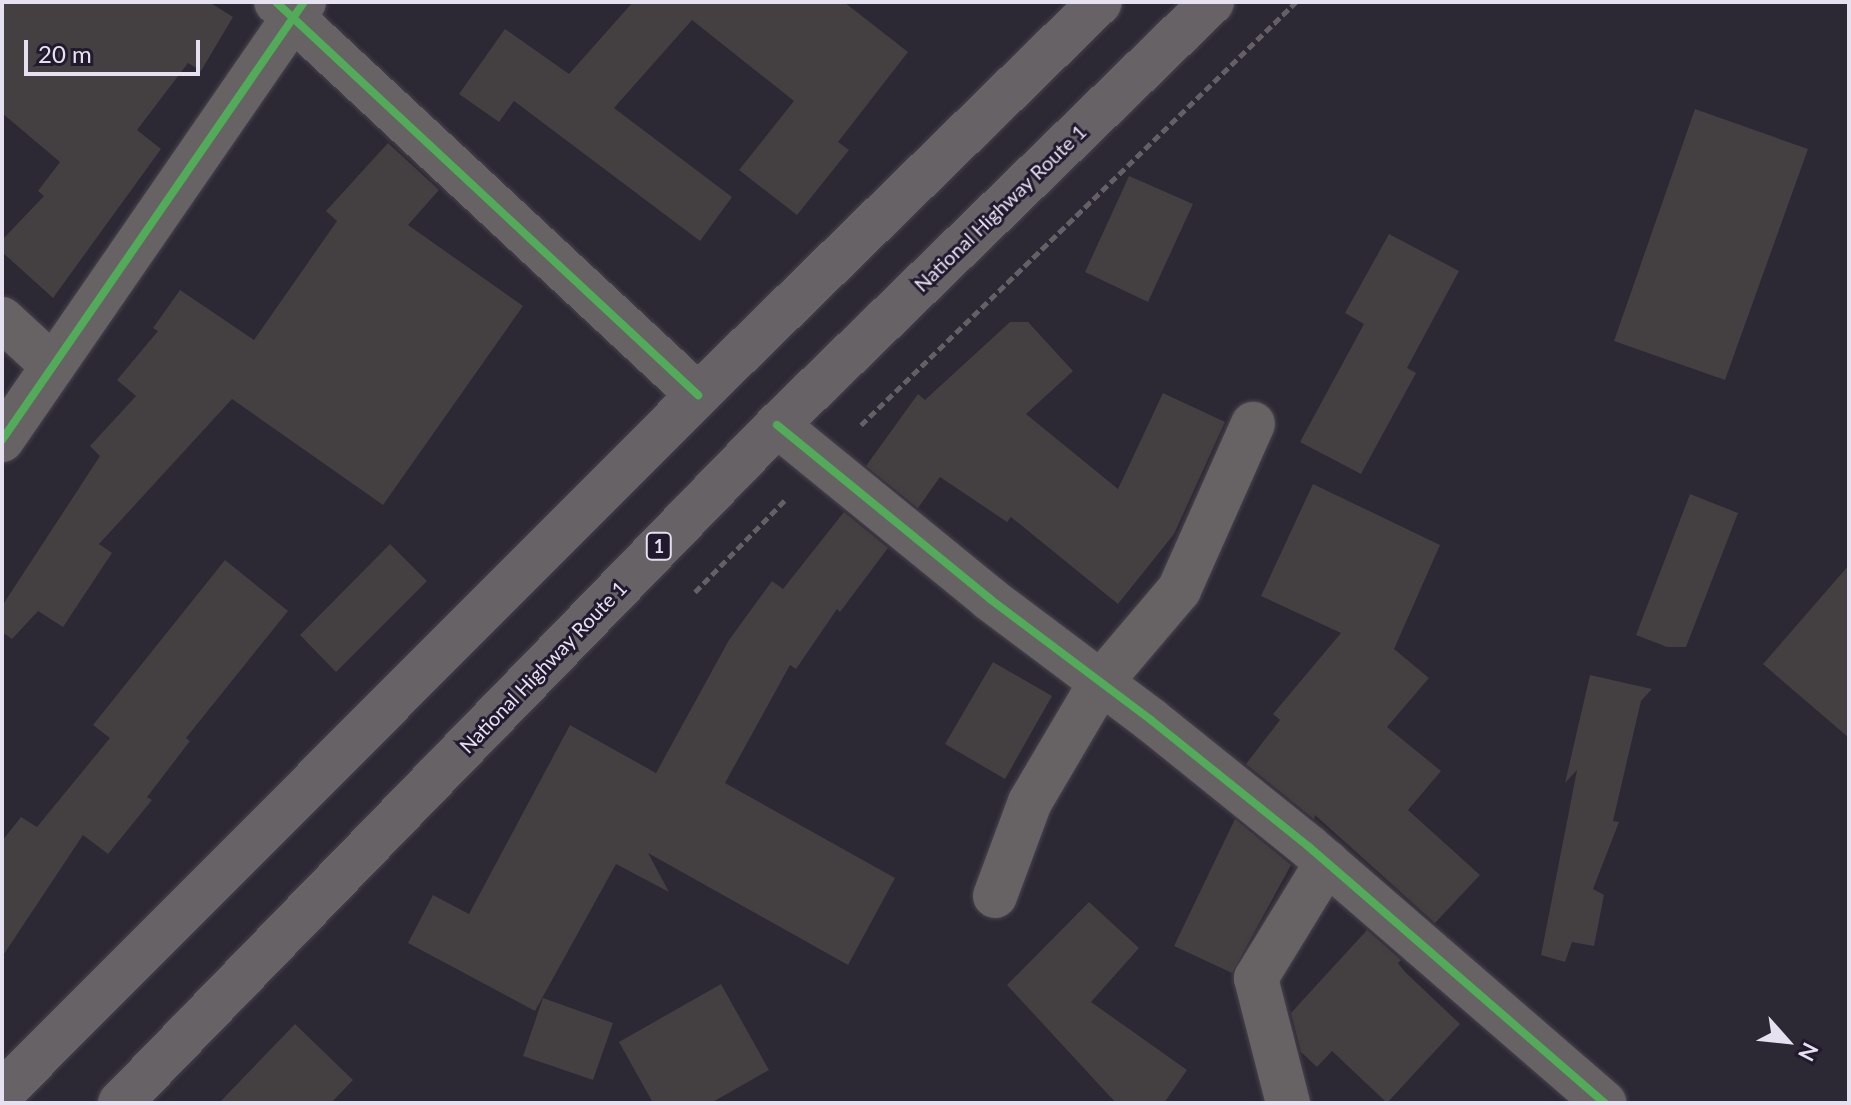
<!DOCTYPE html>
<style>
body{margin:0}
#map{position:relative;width:1851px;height:1105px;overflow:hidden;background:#2c2834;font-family:Lato,sans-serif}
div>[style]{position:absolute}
.building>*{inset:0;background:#443f40}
.path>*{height:5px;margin-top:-2.5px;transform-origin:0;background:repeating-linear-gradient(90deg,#646065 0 8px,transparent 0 12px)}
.roads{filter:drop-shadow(0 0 2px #47434d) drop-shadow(0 0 2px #47434d)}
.minor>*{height:44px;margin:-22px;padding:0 22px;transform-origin:22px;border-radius:22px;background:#676263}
.tertiary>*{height:44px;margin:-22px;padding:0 22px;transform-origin:22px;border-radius:22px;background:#676263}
.trunk>*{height:44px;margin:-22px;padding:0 22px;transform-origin:22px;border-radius:22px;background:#676265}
.cycleway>*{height:8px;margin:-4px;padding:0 4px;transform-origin:4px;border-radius:4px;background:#51ab58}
span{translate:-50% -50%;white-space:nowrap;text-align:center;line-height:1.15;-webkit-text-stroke:6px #211a2f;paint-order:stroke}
.shield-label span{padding:2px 6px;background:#211a2f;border:2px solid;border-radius:6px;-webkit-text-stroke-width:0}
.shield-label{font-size:18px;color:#e6e1f0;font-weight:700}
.street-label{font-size:20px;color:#e6e1f0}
.frame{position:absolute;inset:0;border:4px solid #e6e1f0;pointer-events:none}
.north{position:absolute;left:1747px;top:1001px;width:80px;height:80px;-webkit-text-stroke:6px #211a2f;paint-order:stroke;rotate:117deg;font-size:22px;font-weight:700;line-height:32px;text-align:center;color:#e6e1f0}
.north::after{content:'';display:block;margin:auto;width:28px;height:36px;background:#e6e1f0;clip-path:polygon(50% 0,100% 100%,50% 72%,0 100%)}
.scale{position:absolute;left:24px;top:40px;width:176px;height:36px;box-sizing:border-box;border:4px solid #e6e1f0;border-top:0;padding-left:10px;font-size:24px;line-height:28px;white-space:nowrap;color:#e6e1f0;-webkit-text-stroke:6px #211a2f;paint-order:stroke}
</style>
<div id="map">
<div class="building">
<div style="clip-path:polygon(2px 2px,209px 2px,233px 17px,201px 71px,188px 63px,137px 130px,161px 149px,53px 298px,2px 252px,2px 240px,44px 196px,38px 191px,60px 162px,2px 113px)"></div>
<div style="clip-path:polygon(633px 2px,844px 2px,908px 52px,838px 142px,849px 150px,797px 215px,739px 170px,794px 101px,692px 20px,614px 108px,732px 197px,700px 241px,514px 101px,499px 122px,459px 94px,505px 29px,569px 74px)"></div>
<div style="clip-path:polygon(1695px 109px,1808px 149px,1725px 380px,1614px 341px)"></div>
<div style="clip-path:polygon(388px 143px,439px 190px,408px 225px,523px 306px,383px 505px,232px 399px,99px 544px,112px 553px,63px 627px,38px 611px,12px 639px,2px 632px,2px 606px,100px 456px,90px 446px,136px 396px,117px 380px,158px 331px,153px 328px,180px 290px,254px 340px,337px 221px,326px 211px)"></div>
<div style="clip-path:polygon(1129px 176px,1193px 204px,1148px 302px,1085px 272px)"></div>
<div style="clip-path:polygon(1389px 234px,1459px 271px,1407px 368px,1416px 373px,1361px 474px,1300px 442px,1364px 324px,1345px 313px)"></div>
<div style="clip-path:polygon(1010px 322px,1028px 322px,1073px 371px,1026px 414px,1118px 489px,1163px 393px,1225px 422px,1174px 534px,1118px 604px,1011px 517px,1007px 522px,940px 477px,918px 508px,866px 466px,918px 394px,925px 400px)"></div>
<div style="clip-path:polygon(1313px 484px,1440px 545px,1394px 649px,1429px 678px,1387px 727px,1441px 771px,1408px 810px,1480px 875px,1435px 923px,1315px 815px,1314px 819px,1246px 764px,1280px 720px,1273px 714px,1341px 633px,1261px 596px)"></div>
<div style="clip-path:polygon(1690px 494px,1738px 513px,1686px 647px,1667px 647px,1636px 635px)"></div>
<div style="clip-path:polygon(844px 512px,888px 548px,840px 612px,837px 609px,796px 669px,790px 665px,725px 783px,895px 878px,848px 965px,648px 853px,669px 892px,616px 864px,535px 1011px,408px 943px,433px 895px,469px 914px,570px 725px,656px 773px,729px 640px,772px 581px,783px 589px)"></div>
<div style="clip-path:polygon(390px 544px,427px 581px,336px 672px,300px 635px)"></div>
<div style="clip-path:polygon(225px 560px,288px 611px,186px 738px,190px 741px,147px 797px,152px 800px,108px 854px,83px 835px,2px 957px,2px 841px,21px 817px,37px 827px,110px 738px,93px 725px)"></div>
<div style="clip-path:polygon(1849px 565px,1849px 738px,1763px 664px)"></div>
<div style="clip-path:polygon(993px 662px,1052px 696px,1005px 779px,945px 744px)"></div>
<div style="clip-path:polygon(1590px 675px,1652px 689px,1641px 701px,1613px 821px,1619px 822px,1593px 889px,1604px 895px,1594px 946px,1572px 942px,1565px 962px,1541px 955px,1577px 770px,1565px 783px)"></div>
<div style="clip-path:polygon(1235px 819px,1291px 865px,1232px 973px,1174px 946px)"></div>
<div style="clip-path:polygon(1089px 902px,1139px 948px,1091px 1002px,1187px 1070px,1164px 1103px,1116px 1103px,1007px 985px)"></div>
<div style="clip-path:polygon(1367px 930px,1401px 960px,1398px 963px,1405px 972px,1460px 1024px,1387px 1103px,1332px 1051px,1317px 1067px,1301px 1052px,1291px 1013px)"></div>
<div style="clip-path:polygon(721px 984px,769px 1070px,711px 1103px,653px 1103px,619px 1042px)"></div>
<div style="clip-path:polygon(543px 998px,613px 1023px,593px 1080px,523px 1056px)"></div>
<div style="clip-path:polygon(295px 1024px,353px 1080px,331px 1103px,219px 1103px)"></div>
</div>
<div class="path">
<div style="left:861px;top:425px;width:607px;rotate:-44.2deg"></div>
<div style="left:695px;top:592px;width:130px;rotate:-45.6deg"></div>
</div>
<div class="roads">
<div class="minor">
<div style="left:276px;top:2px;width:577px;rotate:42.96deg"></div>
<div style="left:2px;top:319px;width:69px;rotate:42.7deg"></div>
<div style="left:2px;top:440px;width:532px;rotate:-55.41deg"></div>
<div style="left:995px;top:896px;width:100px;rotate:-69.6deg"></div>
<div style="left:1030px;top:802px;width:138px;rotate:-59.5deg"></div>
<div style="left:1100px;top:683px;width:122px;rotate:-49.7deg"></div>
<div style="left:1179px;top:590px;width:182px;rotate:-66deg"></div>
<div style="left:1288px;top:1103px;width:129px;rotate:-104.4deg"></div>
<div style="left:1256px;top:978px;width:136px;rotate:-58.5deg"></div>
</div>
<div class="tertiary">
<div style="left:777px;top:425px;width:275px;rotate:39.2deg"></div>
<div style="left:990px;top:599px;width:201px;rotate:36.9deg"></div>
<div style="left:1151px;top:720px;width:203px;rotate:38.8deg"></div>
<div style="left:1309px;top:847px;width:391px;rotate:40.9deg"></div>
</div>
<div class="trunk">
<div style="left:2px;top:1093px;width:986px;rotate:-45.08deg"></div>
<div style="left:698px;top:395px;width:562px;rotate:-44.35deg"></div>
<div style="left:120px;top:1103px;width:944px;rotate:-45.9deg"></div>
<div style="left:777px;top:425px;width:607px;rotate:-44.2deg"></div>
</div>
</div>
<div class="cycleway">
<div style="left:276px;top:2px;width:577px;rotate:42.96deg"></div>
<div style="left:777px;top:425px;width:275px;rotate:39.2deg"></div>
<div style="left:990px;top:599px;width:201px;rotate:36.9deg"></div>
<div style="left:1151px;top:720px;width:203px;rotate:38.8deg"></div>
<div style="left:1309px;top:847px;width:391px;rotate:40.9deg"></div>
<div style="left:2px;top:440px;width:532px;rotate:-55.41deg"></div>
</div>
<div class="shield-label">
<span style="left:659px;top:546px">1</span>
</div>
<div class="street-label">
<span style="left:1000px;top:208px;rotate:-44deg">National Highway Route 1</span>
<span style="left:543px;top:667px;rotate:-46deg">National Highway Route 1</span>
</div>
<div class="frame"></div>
<div class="north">N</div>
<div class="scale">20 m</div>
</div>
